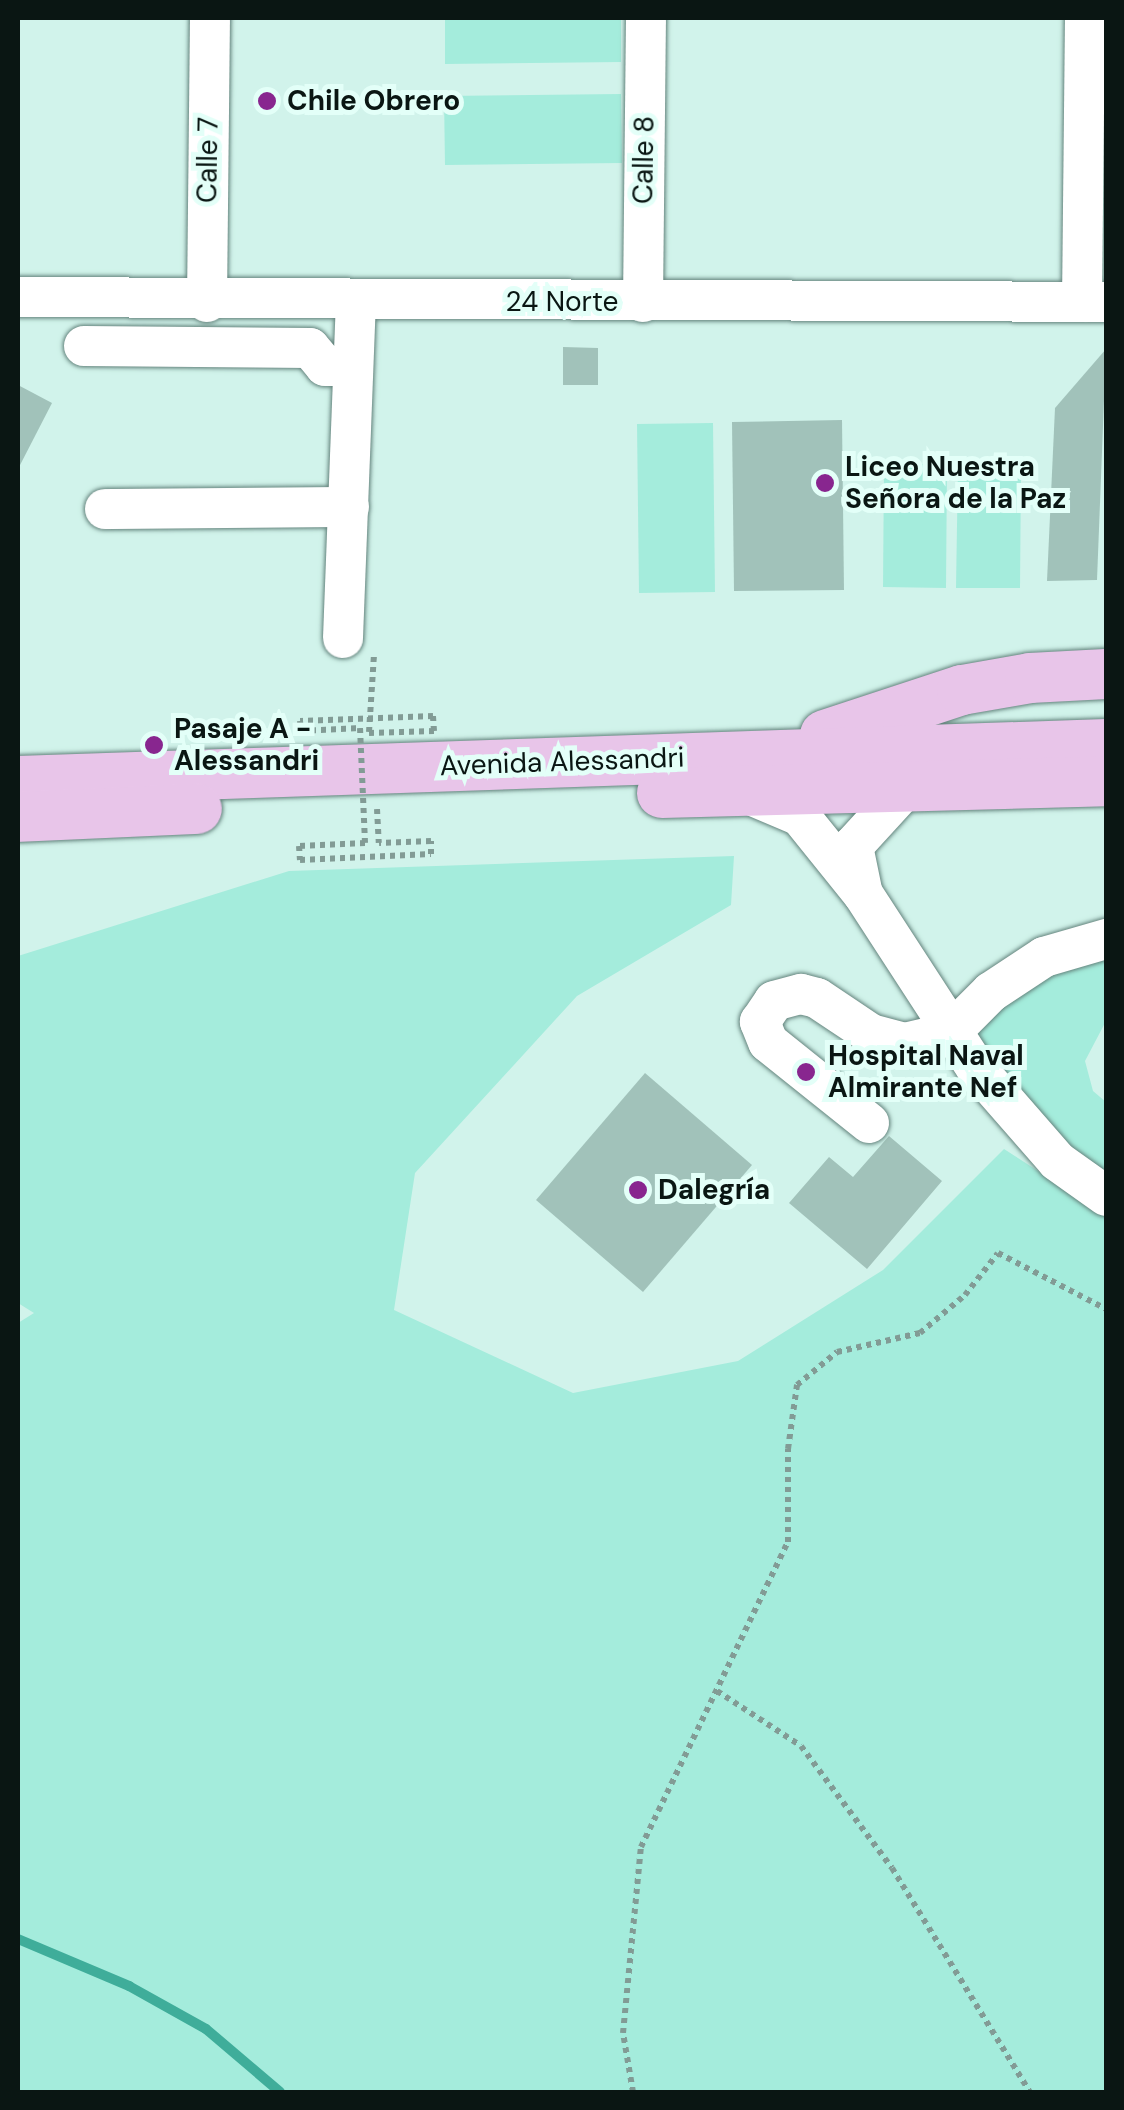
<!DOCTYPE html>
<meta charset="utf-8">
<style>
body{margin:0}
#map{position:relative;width:1124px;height:2110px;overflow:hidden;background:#d1f3eb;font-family:"DM Sans",sans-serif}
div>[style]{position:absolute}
.green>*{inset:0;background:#a4ecdc}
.stream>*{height:10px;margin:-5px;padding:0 5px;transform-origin:5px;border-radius:5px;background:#3fad9a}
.building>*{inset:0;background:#a1c2ba}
.path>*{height:6px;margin-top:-3px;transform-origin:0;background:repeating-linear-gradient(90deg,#829b95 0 5px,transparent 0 10px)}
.roads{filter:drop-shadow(0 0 2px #64847d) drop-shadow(0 0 2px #64847d)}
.minor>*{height:40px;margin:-20px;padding:0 20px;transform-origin:20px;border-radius:20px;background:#fff}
.major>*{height:50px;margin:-25px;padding:0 25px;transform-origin:25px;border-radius:25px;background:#e8c5e9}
.path-bridge>*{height:6px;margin-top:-3px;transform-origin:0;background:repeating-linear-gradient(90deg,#829b95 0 5px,transparent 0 10px)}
.dots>*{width:28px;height:28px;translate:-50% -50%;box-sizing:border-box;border:5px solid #e3fff8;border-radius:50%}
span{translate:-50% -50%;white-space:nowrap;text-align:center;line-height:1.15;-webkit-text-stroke:10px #e3fff8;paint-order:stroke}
.poi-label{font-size:28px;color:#0a1613;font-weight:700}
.left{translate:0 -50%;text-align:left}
.street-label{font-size:28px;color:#0a1613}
.frame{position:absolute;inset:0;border:20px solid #0a1613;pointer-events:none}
</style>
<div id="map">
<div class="green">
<div style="clip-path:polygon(445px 18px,621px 18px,621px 62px,445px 64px)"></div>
<div style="clip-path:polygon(621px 94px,622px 163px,445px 165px,444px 96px)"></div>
<div style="clip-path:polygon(713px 423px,715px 592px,639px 593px,637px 424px)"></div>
<div style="clip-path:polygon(884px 464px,947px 464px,946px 588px,883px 587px)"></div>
<div style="clip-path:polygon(958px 464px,1021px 465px,1020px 588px,956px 588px)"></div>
<div style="clip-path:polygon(734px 856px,731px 905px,577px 996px,415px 1173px,394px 1310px,573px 1393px,738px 1361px,883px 1270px,1004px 1149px,1106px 1215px,1106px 2092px,18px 2092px,18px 1323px,34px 1313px,18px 1303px,18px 956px,289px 871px)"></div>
<div style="clip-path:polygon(1106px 955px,1106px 1021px,1085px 1061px,1093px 1091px,1106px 1102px,1106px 1177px,1070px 1153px,975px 1037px,1024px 986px)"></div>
</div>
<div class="stream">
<div style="left:18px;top:1939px;width:121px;rotate:22.9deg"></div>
<div style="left:129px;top:1986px;width:88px;rotate:29.2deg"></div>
<div style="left:206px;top:2029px;width:97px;rotate:40.4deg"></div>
</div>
<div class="building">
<div style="clip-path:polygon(563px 347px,598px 348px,598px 385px,563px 385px)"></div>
<div style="clip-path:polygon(1106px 349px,1097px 580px,1047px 581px,1055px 408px)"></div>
<div style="clip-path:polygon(18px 385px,52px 403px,18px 469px)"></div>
<div style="clip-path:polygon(842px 420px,844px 590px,734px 591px,732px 422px)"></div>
<div style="clip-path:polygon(645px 1073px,752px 1165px,643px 1292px,536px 1200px)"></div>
<div style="clip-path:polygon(889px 1136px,942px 1181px,867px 1269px,789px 1203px,829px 1157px,853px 1177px)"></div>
</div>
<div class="path">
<div style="left:369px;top:732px;width:77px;rotate:-86.3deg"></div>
<div style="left:377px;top:809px;width:34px;rotate:87deg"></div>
<div style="left:717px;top:1691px;width:100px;rotate:33.2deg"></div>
<div style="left:801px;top:1746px;width:152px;rotate:53.3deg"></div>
<div style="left:892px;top:1868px;width:263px;rotate:58.4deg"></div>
<div style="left:633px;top:2092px;width:60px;rotate:-99.6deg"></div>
<div style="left:623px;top:2033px;width:187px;rotate:-84.5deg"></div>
<div style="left:641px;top:1847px;width:339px;rotate:-64.3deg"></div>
<div style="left:788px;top:1542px;width:93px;rotate:-90deg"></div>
<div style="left:788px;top:1449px;width:65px;rotate:-82deg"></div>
<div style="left:797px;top:1385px;width:52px;rotate:-39.5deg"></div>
<div style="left:837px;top:1352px;width:85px;rotate:-12.9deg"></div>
<div style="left:920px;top:1333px;width:59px;rotate:-40.2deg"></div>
<div style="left:965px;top:1295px;width:53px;rotate:-51.8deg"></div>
<div style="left:998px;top:1253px;width:122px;rotate:27.4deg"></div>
</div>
<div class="roads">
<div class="minor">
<div style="left:18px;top:297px;width:1088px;rotate:0.26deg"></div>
<div style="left:207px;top:302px;width:284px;rotate:-89.4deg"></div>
<div style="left:643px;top:302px;width:284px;rotate:-89.4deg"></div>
<div style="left:1082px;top:302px;width:284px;rotate:-89.4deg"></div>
<div style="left:84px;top:346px;width:226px;rotate:0.5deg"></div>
<div style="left:310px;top:348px;width:23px;rotate:50deg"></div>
<div style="left:325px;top:366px;width:24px"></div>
<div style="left:105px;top:509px;width:244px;rotate:-0.5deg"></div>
<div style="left:343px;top:638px;width:335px;rotate:-87.8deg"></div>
<div style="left:746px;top:793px;width:59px;rotate:23.1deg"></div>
<div style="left:800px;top:816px;width:100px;rotate:51.1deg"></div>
<div style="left:863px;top:894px;width:207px;rotate:57deg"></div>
<div style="left:976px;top:1068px;width:123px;rotate:48.9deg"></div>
<div style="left:1057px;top:1161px;width:60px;rotate:35.5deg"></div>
<div style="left:862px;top:890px;width:45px;rotate:-101.6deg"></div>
<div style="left:853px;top:846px;width:81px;rotate:-47.5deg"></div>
<div style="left:869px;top:1123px;width:129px;rotate:-141.3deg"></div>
<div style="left:768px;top:1042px;width:22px;rotate:-112deg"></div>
<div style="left:760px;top:1022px;width:25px;rotate:-56deg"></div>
<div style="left:774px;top:1001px;width:28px;rotate:-15deg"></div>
<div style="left:801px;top:994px;width:16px;rotate:14deg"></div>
<div style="left:817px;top:998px;width:65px;rotate:33.7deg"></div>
<div style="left:871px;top:1034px;width:35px;rotate:15deg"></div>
<div style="left:905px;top:1043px;width:47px;rotate:-13.4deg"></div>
<div style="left:951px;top:1032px;width:57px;rotate:-45deg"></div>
<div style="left:991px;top:992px;width:64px;rotate:-33.4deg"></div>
<div style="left:1044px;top:957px;width:65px;rotate:-16.2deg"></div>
</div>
<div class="major">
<div style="left:825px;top:735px;width:144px;rotate:-18.2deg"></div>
<div style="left:962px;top:690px;width:69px;rotate:-10deg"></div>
<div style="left:1030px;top:678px;width:76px;rotate:-3deg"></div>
<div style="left:18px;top:781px;width:1089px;rotate:-1.95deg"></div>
<div style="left:662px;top:793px;width:444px;rotate:-1.5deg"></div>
<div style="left:18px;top:817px;width:179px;rotate:-2.6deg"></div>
</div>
</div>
<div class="path-bridge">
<div style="left:369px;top:733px;width:65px;rotate:-1.8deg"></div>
<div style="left:434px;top:731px;width:15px;rotate:-94deg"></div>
<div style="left:433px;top:716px;width:133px;rotate:177.8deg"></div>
<div style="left:300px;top:721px;width:10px;rotate:84deg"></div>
<div style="left:301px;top:731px;width:59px;rotate:-2.9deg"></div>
<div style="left:360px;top:728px;width:115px;rotate:87.5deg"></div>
<div style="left:365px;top:843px;width:66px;rotate:177.4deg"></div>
<div style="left:299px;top:846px;width:14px;rotate:86deg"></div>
<div style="left:300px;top:860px;width:131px;rotate:-2.6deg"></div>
<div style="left:431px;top:854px;width:13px;rotate:-90deg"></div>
<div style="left:431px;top:841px;width:52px;rotate:177.8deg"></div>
</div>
<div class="dots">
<div style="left:267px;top:101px;background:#88268f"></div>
<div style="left:825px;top:483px;background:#88268f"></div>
<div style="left:154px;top:745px;background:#88268f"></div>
<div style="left:806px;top:1072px;background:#88268f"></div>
<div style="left:638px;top:1190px;background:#88268f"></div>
</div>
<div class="poi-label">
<span class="left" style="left:287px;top:101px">Chile Obrero</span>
<span class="left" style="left:845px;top:483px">Liceo Nuestra<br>Señora de la Paz</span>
<span class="left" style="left:174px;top:745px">Pasaje A -<br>Alessandri</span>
<span class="left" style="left:828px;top:1072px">Hospital Naval<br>Almirante Nef</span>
<span class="left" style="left:658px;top:1190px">Dalegría</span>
</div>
<div class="street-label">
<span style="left:208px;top:160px;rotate:-89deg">Calle 7</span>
<span style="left:644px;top:160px;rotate:-89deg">Calle 8</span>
<span style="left:562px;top:302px">24 Norte</span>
<span style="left:562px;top:762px;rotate:-2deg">Avenida Alessandri</span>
</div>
<div class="frame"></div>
</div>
